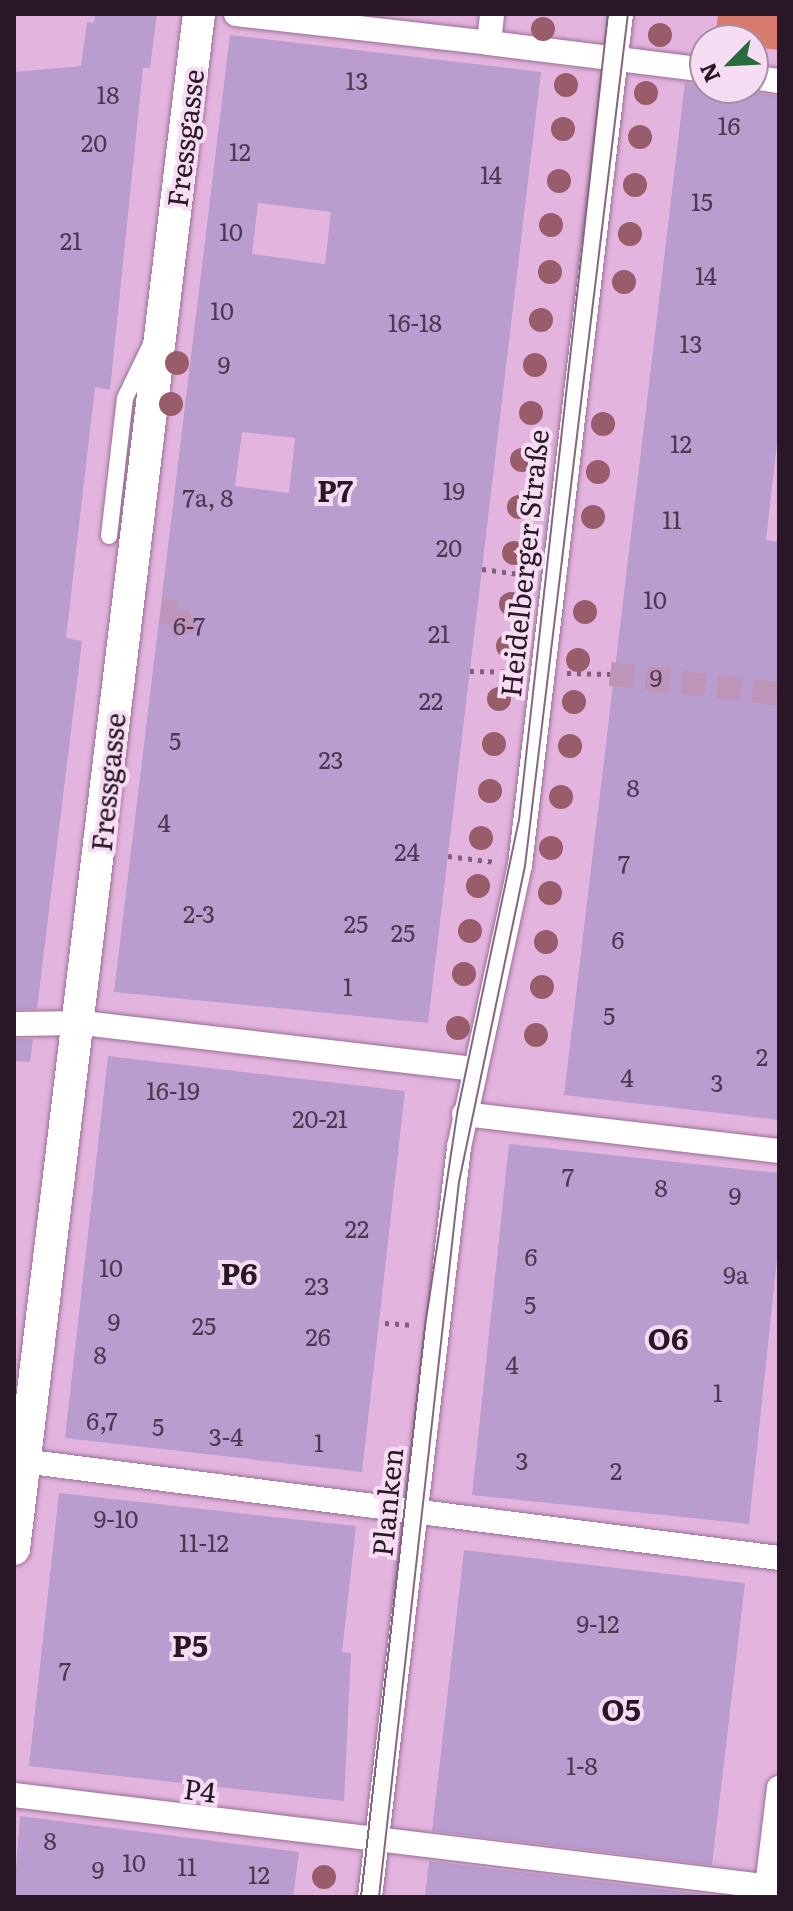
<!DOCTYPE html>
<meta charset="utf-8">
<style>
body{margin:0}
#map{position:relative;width:793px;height:1911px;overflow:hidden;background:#e3b4de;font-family:Literata,serif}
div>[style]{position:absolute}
.green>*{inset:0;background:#d87b6d}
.building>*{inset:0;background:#b99dcf}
.pedestrian-tunnel>*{height:24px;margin-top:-12px;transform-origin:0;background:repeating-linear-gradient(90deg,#be95b9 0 24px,transparent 0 36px)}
.path>*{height:5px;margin-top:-2.5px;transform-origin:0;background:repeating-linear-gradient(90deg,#80617d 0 4px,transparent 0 10px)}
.roads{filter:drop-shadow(0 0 2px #9b6f97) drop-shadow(0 0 2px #9b6f97)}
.service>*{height:16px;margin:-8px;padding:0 8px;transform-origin:8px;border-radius:8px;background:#fff}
.pedestrian>*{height:24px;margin:-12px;padding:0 12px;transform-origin:12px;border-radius:12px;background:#fff}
.minor>*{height:32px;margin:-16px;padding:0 16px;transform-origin:16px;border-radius:16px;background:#fff}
.tram>*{height:2px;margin:-1px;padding:0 1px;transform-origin:1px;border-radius:1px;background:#856582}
.trees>*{width:24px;height:24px;margin:-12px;border-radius:50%;background:#995c6a}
span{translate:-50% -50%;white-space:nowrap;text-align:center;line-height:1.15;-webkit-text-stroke:8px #f6ddf3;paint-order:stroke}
.number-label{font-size:24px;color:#4d3851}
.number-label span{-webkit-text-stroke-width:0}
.street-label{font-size:28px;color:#291727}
.neighbourhood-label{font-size:30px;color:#291727;font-weight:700}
.frame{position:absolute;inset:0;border:16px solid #291727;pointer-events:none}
.north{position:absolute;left:689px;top:24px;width:80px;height:80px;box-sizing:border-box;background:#f6ddf3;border:2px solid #a48ea1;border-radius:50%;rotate:246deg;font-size:22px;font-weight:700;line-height:32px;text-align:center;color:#291727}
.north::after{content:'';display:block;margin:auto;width:28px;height:36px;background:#256d3a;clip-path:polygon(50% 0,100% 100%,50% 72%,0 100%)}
</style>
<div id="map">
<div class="green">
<div style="clip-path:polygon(718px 14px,779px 14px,779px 50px,753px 47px,753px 40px,715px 40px)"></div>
</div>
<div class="building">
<div style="clip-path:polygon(95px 14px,157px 14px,150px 68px,143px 68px,110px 390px,95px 387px,66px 638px,82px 641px,37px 1009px,14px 1009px,14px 72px,81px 66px,87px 22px,94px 23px)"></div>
<div style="clip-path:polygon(evenodd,230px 35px,541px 72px,428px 1023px,114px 992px,230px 35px,258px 203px,331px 212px,325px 264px,252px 254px,258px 203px,230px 35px,242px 432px,295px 438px,289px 493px,235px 486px,242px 432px)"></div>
<div style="clip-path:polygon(685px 83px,779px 96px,779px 426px,766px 540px,779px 542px,779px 1120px,564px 1095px)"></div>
<div style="clip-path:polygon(14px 1039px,33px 1039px,30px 1062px,14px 1061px)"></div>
<div style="clip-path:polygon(108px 1056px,405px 1091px,362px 1472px,65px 1438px)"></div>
<div style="clip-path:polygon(509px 1144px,779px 1173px,779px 1240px,749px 1524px,472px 1495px)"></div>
<div style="clip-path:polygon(59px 1493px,356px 1526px,342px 1652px,351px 1653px,344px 1801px,29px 1766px)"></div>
<div style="clip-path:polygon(464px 1550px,745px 1583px,712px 1865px,432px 1831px)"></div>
<div style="clip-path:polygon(20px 1816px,299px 1852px,293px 1897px,14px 1897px)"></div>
<div style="clip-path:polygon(429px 1861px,709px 1895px,709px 1897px,425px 1897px)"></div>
</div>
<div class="pedestrian-tunnel">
<div style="left:161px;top:611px;width:16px;rotate:4deg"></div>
<div style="left:177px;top:612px;width:33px;rotate:70deg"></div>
<div style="left:610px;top:674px;width:170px;rotate:6.7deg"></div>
</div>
<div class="path">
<div style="left:482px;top:569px;width:45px;rotate:7.6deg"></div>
<div style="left:470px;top:671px;width:47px;rotate:1.2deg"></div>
<div style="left:567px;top:673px;width:43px;rotate:1.3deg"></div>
<div style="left:448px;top:856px;width:47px;rotate:7.3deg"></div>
<div style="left:385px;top:1323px;width:26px;rotate:4deg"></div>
</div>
<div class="roads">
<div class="service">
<div style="left:109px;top:536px;width:139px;rotate:-83.4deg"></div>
<div style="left:125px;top:398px;width:67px;rotate:-64.2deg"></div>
</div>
<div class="pedestrian">
<div style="left:236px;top:14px;width:255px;rotate:6.5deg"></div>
<div style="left:489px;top:43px;width:29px;rotate:-84deg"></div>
<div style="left:489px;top:43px;width:218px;rotate:7.1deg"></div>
<div style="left:753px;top:77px;width:26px;rotate:9deg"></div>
<div style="left:14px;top:1024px;width:69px;rotate:-0.8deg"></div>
<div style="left:83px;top:1023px;width:395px;rotate:6.7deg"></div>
<div style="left:464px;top:1114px;width:317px;rotate:6.7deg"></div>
<div style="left:23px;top:1461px;width:762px;rotate:7.31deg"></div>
<div style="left:14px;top:1795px;width:771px;rotate:6.93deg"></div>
<div style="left:767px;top:1887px;width:100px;rotate:-83.1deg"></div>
<div style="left:370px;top:1897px;width:755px;rotate:-83.23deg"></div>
<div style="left:459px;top:1147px;width:289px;rotate:-77.8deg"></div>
<div style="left:520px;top:865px;width:857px;rotate:-83.23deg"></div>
</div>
<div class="minor">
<div style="left:14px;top:1549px;width:1546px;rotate:-83.13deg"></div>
</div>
</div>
<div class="tram">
<div style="left:361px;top:1897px;width:575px;rotate:-83.6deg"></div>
<div style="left:425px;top:1326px;width:219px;rotate:-81.4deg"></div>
<div style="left:458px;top:1109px;width:295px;rotate:-78.1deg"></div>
<div style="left:519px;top:820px;width:811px;rotate:-83.7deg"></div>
<div style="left:379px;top:1897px;width:719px;rotate:-83.62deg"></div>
<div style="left:459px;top:1182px;width:323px;rotate:-78.2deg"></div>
<div style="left:525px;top:866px;width:858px;rotate:-83.11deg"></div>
</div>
<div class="trees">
<div style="left:543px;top:29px"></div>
<div style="left:660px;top:35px"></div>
<div style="left:566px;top:85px"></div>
<div style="left:646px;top:93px"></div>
<div style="left:563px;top:129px"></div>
<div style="left:640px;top:137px"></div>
<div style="left:559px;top:181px"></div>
<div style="left:635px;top:185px"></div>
<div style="left:551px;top:225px"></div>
<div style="left:630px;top:234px"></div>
<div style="left:550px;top:272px"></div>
<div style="left:624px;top:282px"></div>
<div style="left:541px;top:320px"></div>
<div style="left:177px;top:363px"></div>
<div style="left:535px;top:365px"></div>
<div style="left:171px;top:404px"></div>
<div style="left:531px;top:413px"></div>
<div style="left:603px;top:424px"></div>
<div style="left:522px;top:460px"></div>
<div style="left:598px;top:472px"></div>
<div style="left:519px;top:507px"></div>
<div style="left:593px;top:517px"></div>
<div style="left:514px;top:553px"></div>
<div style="left:511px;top:604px"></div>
<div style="left:585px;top:612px"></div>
<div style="left:508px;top:646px"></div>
<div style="left:578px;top:660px"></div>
<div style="left:499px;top:699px"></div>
<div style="left:574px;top:702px"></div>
<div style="left:494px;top:744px"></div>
<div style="left:570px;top:746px"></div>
<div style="left:490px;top:791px"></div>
<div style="left:561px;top:797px"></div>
<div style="left:481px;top:838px"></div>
<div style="left:551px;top:848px"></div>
<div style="left:478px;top:886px"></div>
<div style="left:550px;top:893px"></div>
<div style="left:470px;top:931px"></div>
<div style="left:546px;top:942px"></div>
<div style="left:464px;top:974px"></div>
<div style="left:542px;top:987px"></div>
<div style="left:458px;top:1028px"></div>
<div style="left:536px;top:1035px"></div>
<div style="left:324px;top:1877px"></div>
</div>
<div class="number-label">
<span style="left:357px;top:80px">13</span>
<span style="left:108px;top:94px">18</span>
<span style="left:729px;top:125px">16</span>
<span style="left:94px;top:142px">20</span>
<span style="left:240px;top:151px">12</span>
<span style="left:491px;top:174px">14</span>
<span style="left:702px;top:201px">15</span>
<span style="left:231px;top:231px">10</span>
<span style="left:71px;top:240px">21</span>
<span style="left:706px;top:275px">14</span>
<span style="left:222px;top:310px">10</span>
<span style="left:415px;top:322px">16-18</span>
<span style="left:691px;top:343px">13</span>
<span style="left:224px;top:364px">9</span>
<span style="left:681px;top:443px">12</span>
<span style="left:454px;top:490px">19</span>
<span style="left:208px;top:497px">7a, 8</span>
<span style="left:672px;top:519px">11</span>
<span style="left:449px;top:547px">20</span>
<span style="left:655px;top:599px">10</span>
<span style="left:189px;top:625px">6-7</span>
<span style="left:439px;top:633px">21</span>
<span style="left:656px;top:677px">9</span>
<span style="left:431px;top:700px">22</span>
<span style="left:175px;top:740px">5</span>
<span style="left:331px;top:759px">23</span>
<span style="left:633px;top:787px">8</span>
<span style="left:164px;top:822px">4</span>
<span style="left:407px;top:851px">24</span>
<span style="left:624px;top:863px">7</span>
<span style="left:199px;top:913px">2-3</span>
<span style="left:356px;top:923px">25</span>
<span style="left:403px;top:932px">25</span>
<span style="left:618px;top:939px">6</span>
<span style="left:348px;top:986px">1</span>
<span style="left:609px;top:1015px">5</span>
<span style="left:762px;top:1056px">2</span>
<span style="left:627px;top:1077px">4</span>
<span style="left:717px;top:1082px">3</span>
<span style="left:173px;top:1090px">16-19</span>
<span style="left:320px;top:1118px">20-21</span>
<span style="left:568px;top:1176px">7</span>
<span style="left:661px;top:1187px">8</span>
<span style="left:735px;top:1195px">9</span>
<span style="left:357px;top:1228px">22</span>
<span style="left:531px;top:1256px">6</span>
<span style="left:111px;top:1267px">10</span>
<span style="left:736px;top:1274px">9a</span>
<span style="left:317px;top:1285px">23</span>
<span style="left:530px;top:1304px">5</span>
<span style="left:114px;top:1321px">9</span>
<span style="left:204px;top:1325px">25</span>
<span style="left:318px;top:1336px">26</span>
<span style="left:100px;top:1354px">8</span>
<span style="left:512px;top:1364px">4</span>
<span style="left:718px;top:1392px">1</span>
<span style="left:102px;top:1420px">6,7</span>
<span style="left:158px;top:1426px">5</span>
<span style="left:226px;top:1436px">3-4</span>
<span style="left:319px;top:1442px">1</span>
<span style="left:522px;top:1460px">3</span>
<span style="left:616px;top:1470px">2</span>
<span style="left:116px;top:1518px">9-10</span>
<span style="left:204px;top:1542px">11-12</span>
<span style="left:598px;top:1623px">9-12</span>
<span style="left:65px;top:1670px">7</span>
<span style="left:582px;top:1765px">1-8</span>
<span style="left:50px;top:1840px">8</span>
<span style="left:134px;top:1862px">10</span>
<span style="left:187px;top:1866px">11</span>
<span style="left:98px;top:1869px">9</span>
<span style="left:259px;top:1874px">12</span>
</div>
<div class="street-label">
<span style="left:184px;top:138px;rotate:-83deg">Fressgasse</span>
<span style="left:523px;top:563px;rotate:-84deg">Heidelberger Straße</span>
<span style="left:107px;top:782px;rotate:-84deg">Fressgasse</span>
<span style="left:386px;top:1502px;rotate:-84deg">Planken</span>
<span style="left:200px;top:1789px;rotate:7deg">P4</span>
</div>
<div class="neighbourhood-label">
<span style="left:335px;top:489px">P7</span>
<span style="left:239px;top:1272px">P6</span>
<span style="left:668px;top:1337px">O6</span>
<span style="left:190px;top:1644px">P5</span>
<span style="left:621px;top:1708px">O5</span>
</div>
<div class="frame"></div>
<div class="north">N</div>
</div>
